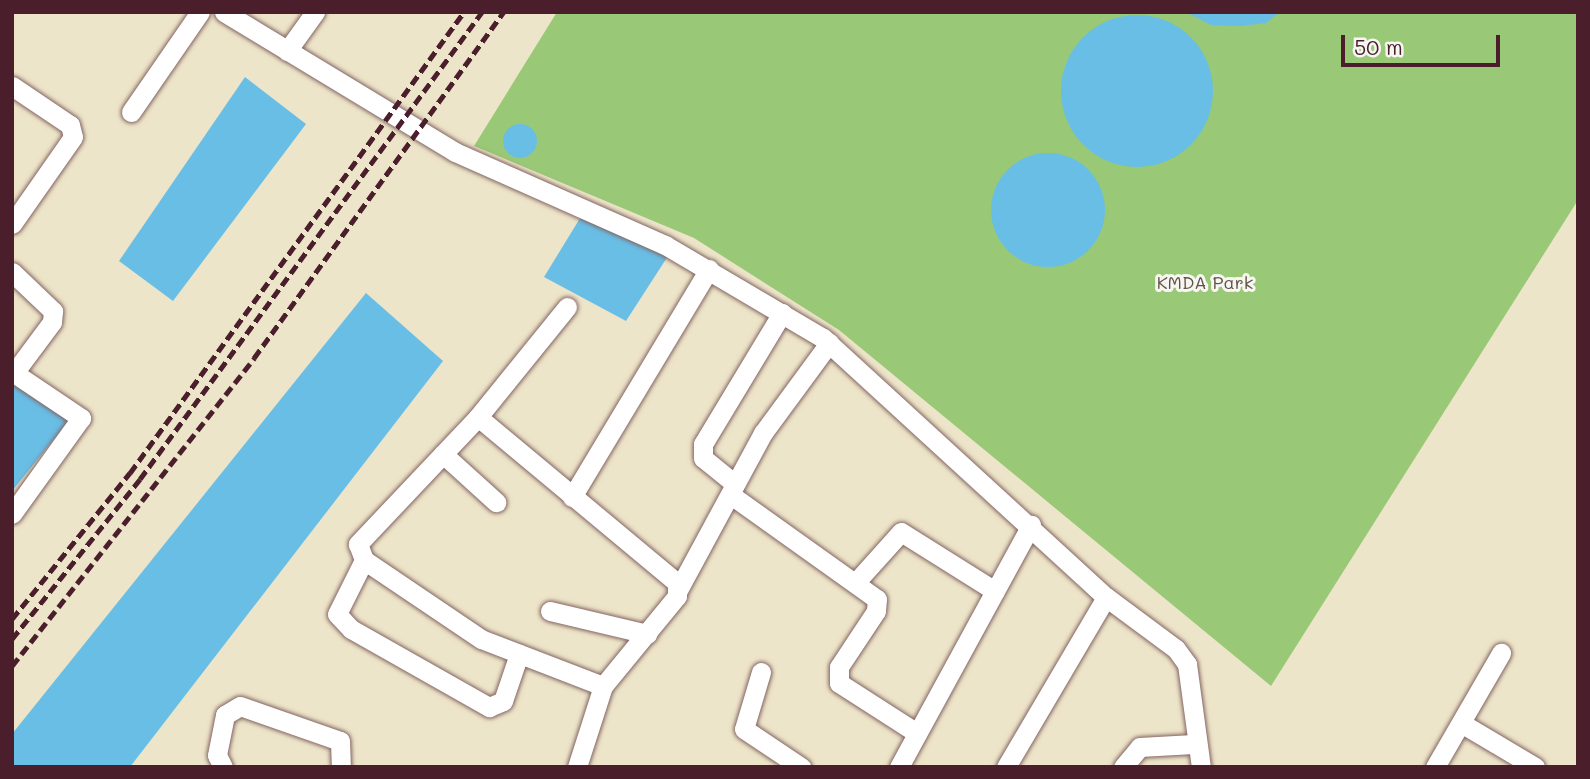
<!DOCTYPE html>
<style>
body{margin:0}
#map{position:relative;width:1590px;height:779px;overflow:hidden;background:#ede5c9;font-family:Mali,sans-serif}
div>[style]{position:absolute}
.green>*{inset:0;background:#99c876}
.water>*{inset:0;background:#69bee6}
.round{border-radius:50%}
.roads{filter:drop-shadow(0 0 2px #836462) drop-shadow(0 0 2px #836462)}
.minor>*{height:19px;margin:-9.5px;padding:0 9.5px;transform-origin:9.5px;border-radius:9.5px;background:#fff}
.rail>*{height:5px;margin-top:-2.5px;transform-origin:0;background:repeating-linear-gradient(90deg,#4a1f2b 0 10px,transparent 0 15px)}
span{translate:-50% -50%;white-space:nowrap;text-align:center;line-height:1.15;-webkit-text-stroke:6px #f6f6f2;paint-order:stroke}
.park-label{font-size:18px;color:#625242}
.frame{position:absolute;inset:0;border:14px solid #4a1f2b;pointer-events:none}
.scale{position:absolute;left:1341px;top:35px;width:159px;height:32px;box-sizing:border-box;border:4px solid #4a1f2b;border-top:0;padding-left:9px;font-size:21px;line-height:24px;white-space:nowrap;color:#4a1f2b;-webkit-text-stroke:5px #f6f6f2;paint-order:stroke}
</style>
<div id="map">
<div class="green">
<div style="clip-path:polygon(557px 12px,1578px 12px,1578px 200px,1271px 686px,839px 330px,694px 238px,474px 146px)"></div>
</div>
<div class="water">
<div style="clip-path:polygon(1186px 12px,1280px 12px,1266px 23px,1240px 26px,1211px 25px)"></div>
<div class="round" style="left:1061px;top:15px;width:152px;height:152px"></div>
<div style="clip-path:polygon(245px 77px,306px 124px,173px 301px,119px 261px)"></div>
<div class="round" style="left:503px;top:124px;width:34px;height:34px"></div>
<div class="round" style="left:991px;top:153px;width:114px;height:114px"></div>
<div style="clip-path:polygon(582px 215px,668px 256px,626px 321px,544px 277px)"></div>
<div style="clip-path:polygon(366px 293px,443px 361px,130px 767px,12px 767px,12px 734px)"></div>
<div style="clip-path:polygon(12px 381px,71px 418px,12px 491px)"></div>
</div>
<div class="roads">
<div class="minor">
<div style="left:224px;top:12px;width:270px;rotate:31.2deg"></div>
<div style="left:455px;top:152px;width:230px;rotate:23.9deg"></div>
<div style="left:665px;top:245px;width:183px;rotate:30.5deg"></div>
<div style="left:823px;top:338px;width:384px;rotate:42.5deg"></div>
<div style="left:1106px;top:597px;width:87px;rotate:36.6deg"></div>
<div style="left:1176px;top:649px;width:19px;rotate:54deg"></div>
<div style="left:1187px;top:664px;width:104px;rotate:82.3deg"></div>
<div style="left:287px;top:51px;width:48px;rotate:-54.3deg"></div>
<div style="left:12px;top:86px;width:70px;rotate:33.9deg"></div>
<div style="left:70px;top:125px;width:12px;rotate:76deg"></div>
<div style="left:73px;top:137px;width:106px;rotate:125deg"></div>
<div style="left:131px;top:112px;width:121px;rotate:-55.4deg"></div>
<div style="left:12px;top:272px;width:57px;rotate:43.6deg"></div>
<div style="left:53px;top:311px;width:11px;rotate:95deg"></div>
<div style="left:52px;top:322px;width:64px;rotate:126.7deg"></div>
<div style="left:14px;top:373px;width:81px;rotate:33.9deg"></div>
<div style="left:81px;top:418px;width:118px;rotate:125.7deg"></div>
<div style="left:567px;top:307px;width:141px;rotate:129deg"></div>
<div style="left:478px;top:417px;width:175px;rotate:133.4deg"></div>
<div style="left:358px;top:544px;width:17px;rotate:69deg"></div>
<div style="left:364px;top:560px;width:141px;rotate:34deg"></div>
<div style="left:481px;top:639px;width:131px;rotate:21.1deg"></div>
<div style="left:478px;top:417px;width:259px;rotate:39.8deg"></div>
<div style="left:677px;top:583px;width:13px;rotate:90deg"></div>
<div style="left:677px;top:596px;width:117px;rotate:129.4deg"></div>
<div style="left:603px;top:686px;width:85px;rotate:107.8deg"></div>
<div style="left:443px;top:454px;width:72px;rotate:42.2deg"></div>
<div style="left:735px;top:484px;width:41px;rotate:-140.9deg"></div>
<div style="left:703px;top:458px;width:14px;rotate:-90deg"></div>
<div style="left:703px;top:444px;width:153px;rotate:-58.9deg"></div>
<div style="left:731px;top:495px;width:179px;rotate:35.5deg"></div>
<div style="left:877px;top:599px;width:12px;rotate:95deg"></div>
<div style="left:876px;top:611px;width:67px;rotate:123.5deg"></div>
<div style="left:839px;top:667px;width:16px;rotate:90deg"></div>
<div style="left:839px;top:683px;width:93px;rotate:32.7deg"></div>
<div style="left:572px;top:497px;width:266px;rotate:-59deg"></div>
<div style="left:364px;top:560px;width:60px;rotate:116.6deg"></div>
<div style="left:337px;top:614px;width:21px;rotate:47deg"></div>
<div style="left:351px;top:629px;width:159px;rotate:29.5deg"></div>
<div style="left:489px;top:707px;width:15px;rotate:-23deg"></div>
<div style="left:503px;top:701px;width:50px;rotate:-71.2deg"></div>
<div style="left:856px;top:582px;width:67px;rotate:-48deg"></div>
<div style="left:901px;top:532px;width:111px;rotate:32.1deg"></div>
<div style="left:678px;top:590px;width:179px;rotate:-61.6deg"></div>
<div style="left:763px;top:433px;width:112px;rotate:-53.7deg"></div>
<div style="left:550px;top:611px;width:100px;rotate:13.3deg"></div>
<div style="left:761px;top:672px;width:59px;rotate:106.6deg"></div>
<div style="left:744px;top:729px;width:69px;rotate:33.7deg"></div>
<div style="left:1461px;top:723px;width:86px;rotate:30.7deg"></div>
<div style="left:223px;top:767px;width:13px;rotate:-117deg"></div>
<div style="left:217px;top:755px;width:41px;rotate:-78.7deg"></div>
<div style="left:225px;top:715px;width:17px;rotate:-31deg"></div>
<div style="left:240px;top:706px;width:106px;rotate:19.3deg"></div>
<div style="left:340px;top:741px;width:26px;rotate:88deg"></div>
<div style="left:899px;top:767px;width:276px;rotate:-61.4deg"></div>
<div style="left:1006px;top:767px;width:197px;rotate:-59.5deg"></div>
<div style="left:1123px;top:767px;width:26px;rotate:-50deg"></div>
<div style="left:1140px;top:747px;width:53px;rotate:-3.2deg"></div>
<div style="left:1435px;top:767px;width:132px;rotate:-59.9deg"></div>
</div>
</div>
<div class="rail">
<div style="left:12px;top:619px;width:188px;rotate:-51.1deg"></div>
<div style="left:130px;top:473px;width:569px;rotate:-54.08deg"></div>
<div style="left:12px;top:639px;width:205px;rotate:-51.3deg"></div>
<div style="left:140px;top:479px;width:579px;rotate:-53.78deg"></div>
<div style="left:12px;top:666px;width:392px;rotate:-51.8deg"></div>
<div style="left:254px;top:358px;width:427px;rotate:-54.2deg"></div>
</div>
<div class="park-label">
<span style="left:1205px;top:282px">KMDA Park</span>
</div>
<div class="frame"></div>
<div class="scale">50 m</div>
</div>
